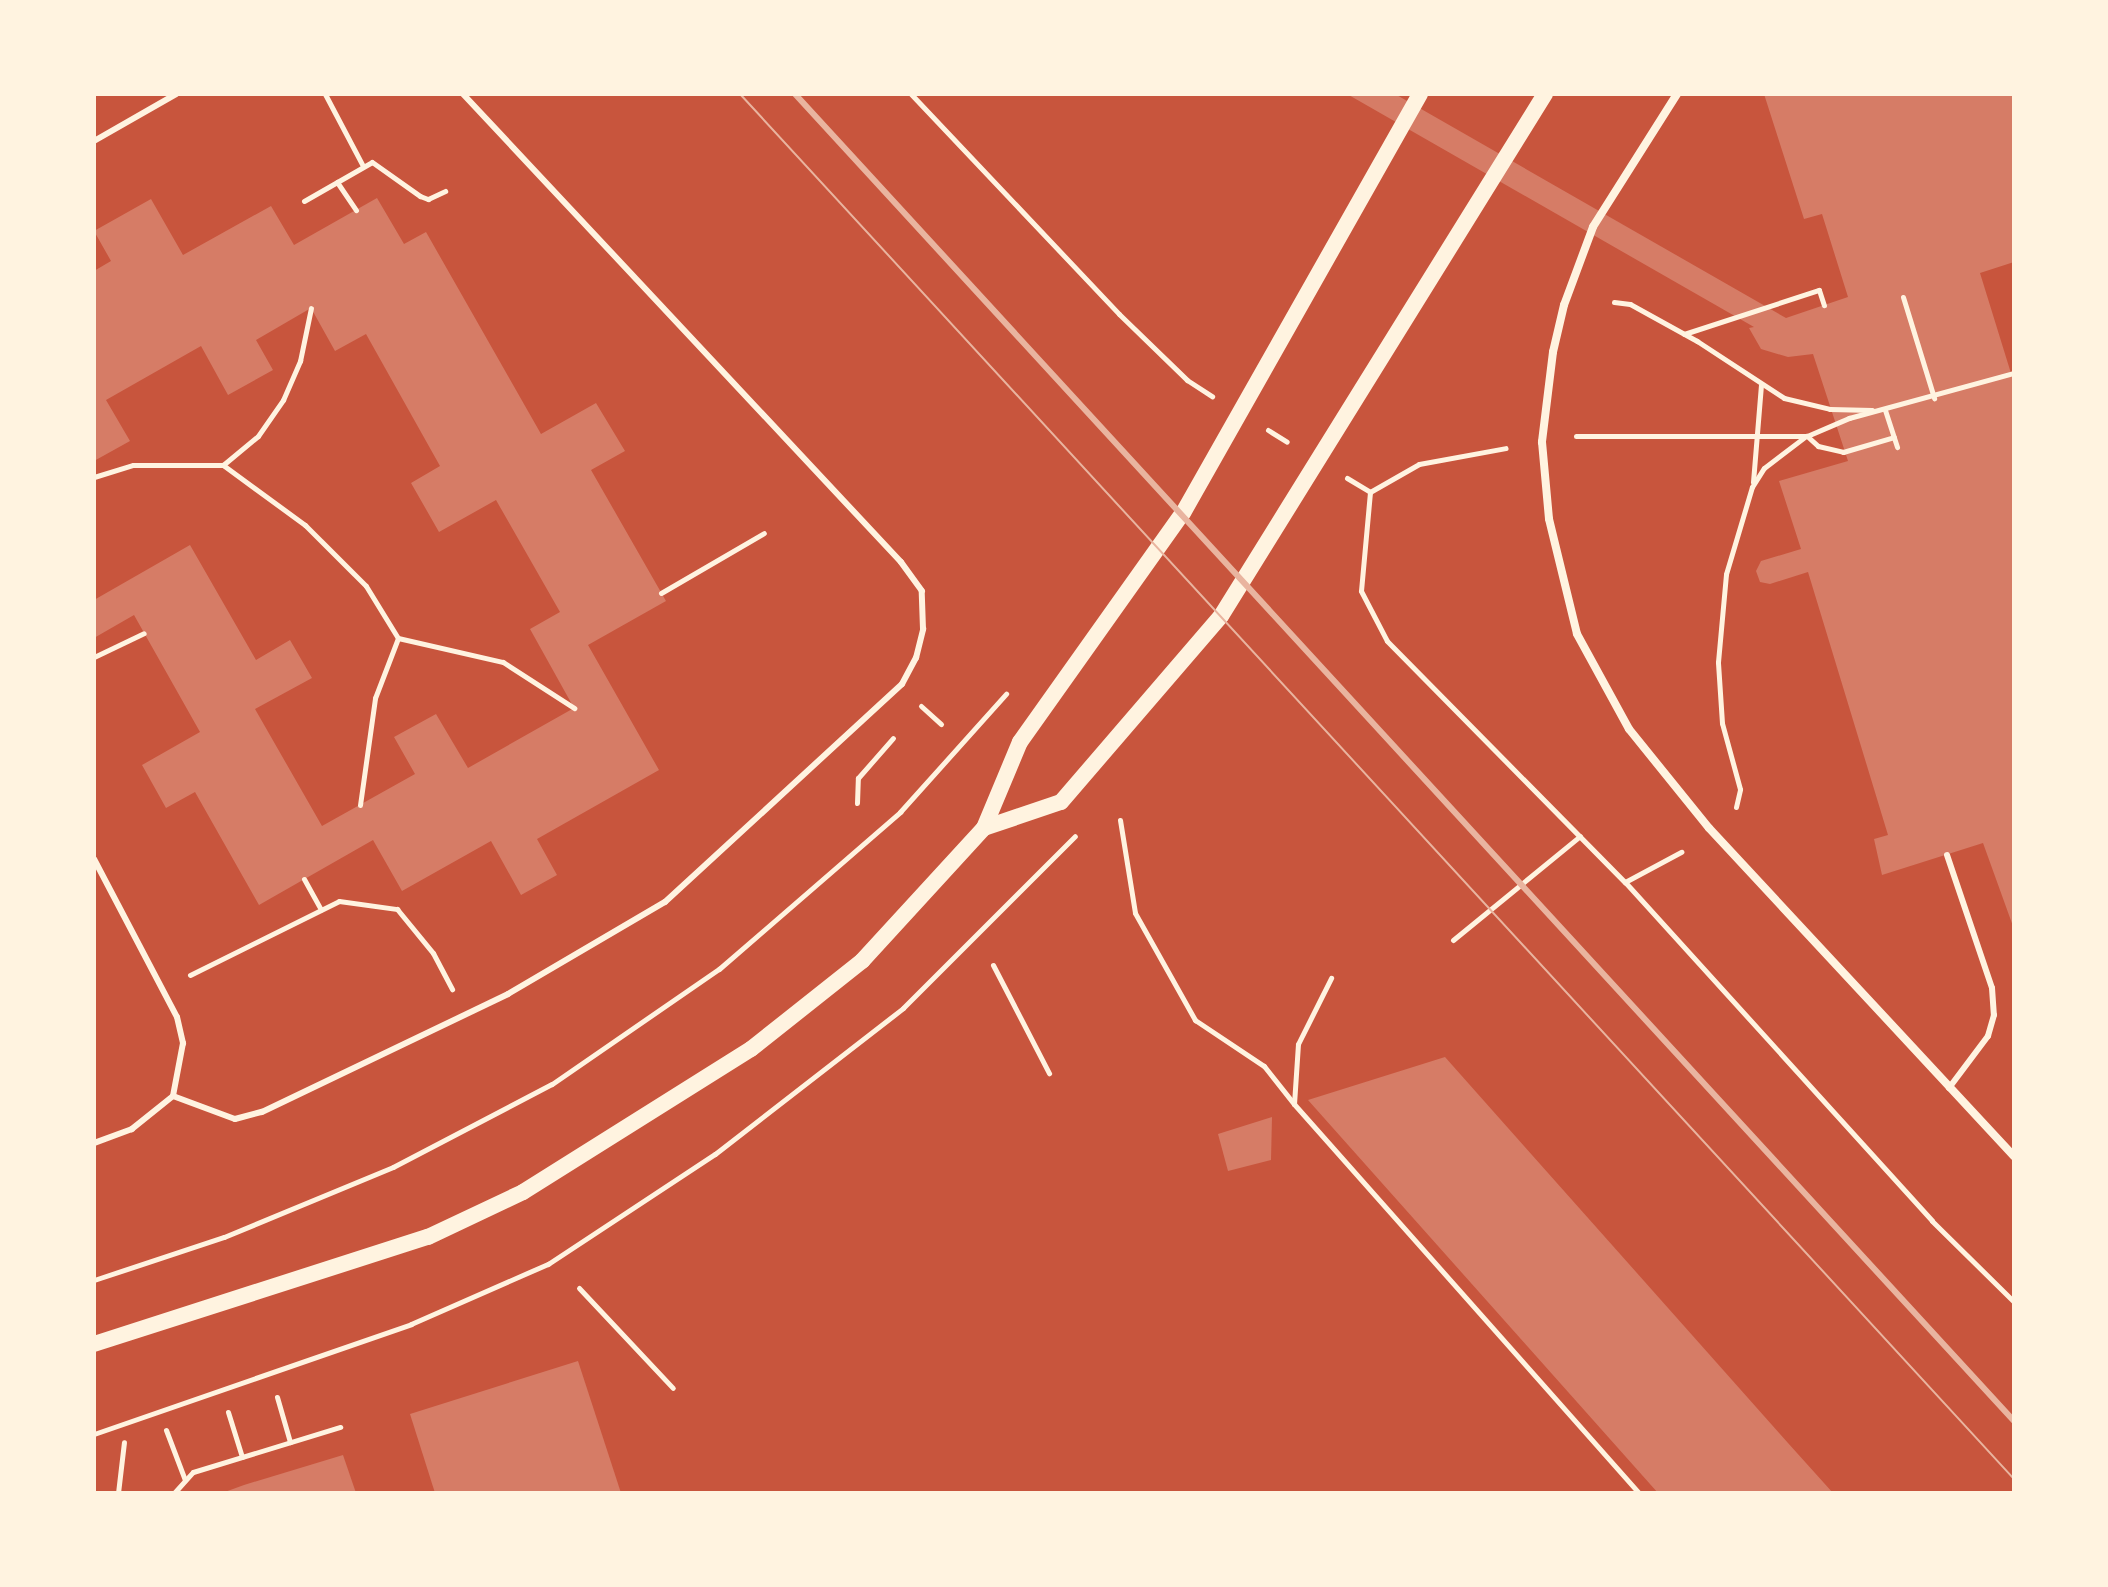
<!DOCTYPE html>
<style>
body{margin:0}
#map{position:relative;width:2108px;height:1587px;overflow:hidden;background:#c8553d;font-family:Montserrat,sans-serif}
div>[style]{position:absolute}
.building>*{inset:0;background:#d67c66}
.path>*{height:5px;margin:-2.5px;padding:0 2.5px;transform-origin:2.5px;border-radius:2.5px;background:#fff3e0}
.service>*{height:6px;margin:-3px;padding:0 3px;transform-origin:3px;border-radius:3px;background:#fff3e0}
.minor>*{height:8px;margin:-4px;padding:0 4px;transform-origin:4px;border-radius:4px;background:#fff3e0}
.secondary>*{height:16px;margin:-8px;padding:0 8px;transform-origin:8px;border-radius:8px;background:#fff3e0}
.tram>*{height:2px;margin:-1px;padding:0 1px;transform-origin:1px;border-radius:1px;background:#e9b49f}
.rail>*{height:6px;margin:-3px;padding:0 3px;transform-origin:3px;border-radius:3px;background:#e9b49f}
span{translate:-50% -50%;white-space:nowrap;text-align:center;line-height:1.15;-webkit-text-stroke:8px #fff3e0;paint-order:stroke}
.frame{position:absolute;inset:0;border:96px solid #fff3e0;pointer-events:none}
</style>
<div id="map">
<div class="building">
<div style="clip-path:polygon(1347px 94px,1395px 94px,1786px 318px,1848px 297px,1822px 214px,1804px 219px,1764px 94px,2014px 94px,2014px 262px,1980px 273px,2014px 383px,2014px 929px,1983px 843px,1882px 875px,1874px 839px,1888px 835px,1808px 572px,1770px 584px,1760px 582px,1756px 571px,1761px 561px,1801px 549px,1779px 481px,1848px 461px,1813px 354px,1788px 357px,1761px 349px,1749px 328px,1754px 327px)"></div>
<div style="clip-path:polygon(377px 198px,404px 244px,426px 232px,541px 434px,596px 403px,625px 451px,591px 470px,666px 601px,588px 645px,659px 770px,537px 839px,557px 875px,521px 895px,491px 841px,402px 891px,373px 840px,259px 905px,195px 792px,166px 808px,142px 765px,200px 732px,134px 615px,94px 638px,94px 600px,190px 545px,256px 660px,290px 640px,312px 678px,255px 709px,322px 826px,415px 774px,394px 737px,436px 714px,468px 768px,574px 708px,530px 629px,560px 612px,496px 500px,439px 532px,411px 483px,440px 466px,366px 334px,335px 351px,311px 308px,256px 340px,273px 370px,228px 395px,201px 346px,106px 400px,130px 441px,94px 461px,94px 271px,111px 261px,94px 231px,151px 199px,183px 255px,271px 206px,294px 245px)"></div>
<div style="clip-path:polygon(1445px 1057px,1788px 1443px,1833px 1493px,1658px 1493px,1308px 1100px)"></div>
<div style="clip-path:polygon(1272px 1117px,1271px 1160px,1228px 1171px,1218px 1134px)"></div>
<div style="clip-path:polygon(578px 1361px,621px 1493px,435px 1493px,410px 1414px)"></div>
<div style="clip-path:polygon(343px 1455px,356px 1493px,222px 1493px,244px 1485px)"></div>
</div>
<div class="path">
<div style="left:325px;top:94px;width:81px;rotate:62.2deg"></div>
<div style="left:911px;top:94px;width:303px;rotate:46.6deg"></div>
<div style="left:1119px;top:314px;width:95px;rotate:44.1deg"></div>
<div style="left:1187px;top:380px;width:30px;rotate:33deg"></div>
<div style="left:337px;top:182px;width:34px;rotate:56deg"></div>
<div style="left:304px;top:201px;width:78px;rotate:-29.8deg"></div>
<div style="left:372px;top:162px;width:59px;rotate:35.3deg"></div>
<div style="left:420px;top:196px;width:9px;rotate:21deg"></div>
<div style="left:428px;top:199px;width:19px;rotate:-25deg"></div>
<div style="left:1903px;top:297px;width:106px;rotate:72.9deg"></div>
<div style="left:1614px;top:302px;width:16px;rotate:7deg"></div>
<div style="left:1630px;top:304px;width:77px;rotate:28.9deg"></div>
<div style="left:1697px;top:341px;width:104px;rotate:33.2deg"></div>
<div style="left:1784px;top:398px;width:47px;rotate:13.4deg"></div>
<div style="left:1830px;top:409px;width:42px;rotate:1.4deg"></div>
<div style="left:1684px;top:334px;width:142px;rotate:-18.1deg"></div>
<div style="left:1819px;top:290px;width:16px;rotate:72deg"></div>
<div style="left:1885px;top:410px;width:39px;rotate:72deg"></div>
<div style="left:1268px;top:430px;width:22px;rotate:32deg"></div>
<div style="left:1576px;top:436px;width:231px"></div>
<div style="left:1807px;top:436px;width:46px;rotate:-23.2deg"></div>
<div style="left:1849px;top:418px;width:171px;rotate:-15.3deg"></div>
<div style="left:1807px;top:436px;width:15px;rotate:42deg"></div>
<div style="left:1818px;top:446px;width:26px;rotate:13deg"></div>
<div style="left:1843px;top:452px;width:53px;rotate:-16.4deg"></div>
<div style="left:223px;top:465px;width:45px;rotate:-39.6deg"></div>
<div style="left:258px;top:436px;width:44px;rotate:-55.2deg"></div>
<div style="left:283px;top:400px;width:43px;rotate:-66.4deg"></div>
<div style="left:300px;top:361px;width:54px;rotate:-78.3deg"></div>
<div style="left:94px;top:477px;width:41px;rotate:-17.1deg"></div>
<div style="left:133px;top:465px;width:90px"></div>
<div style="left:223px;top:465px;width:102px;rotate:36.2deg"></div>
<div style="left:305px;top:525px;width:86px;rotate:45deg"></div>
<div style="left:366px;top:586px;width:61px;rotate:58.4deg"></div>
<div style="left:398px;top:638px;width:108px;rotate:12.9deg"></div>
<div style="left:503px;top:662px;width:85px;rotate:32.9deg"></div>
<div style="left:1347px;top:478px;width:27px;rotate:31deg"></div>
<div style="left:1753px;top:482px;width:97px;rotate:-85.3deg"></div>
<div style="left:1370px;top:492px;width:99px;rotate:95.2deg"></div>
<div style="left:1361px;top:591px;width:56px;rotate:62.5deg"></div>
<div style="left:1387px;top:641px;width:339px;rotate:45.4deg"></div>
<div style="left:1625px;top:882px;width:457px;rotate:47.8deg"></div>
<div style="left:1932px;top:1221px;width:115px;rotate:44.6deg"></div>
<div style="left:1370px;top:492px;width:56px;rotate:-29.7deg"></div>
<div style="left:1419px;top:464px;width:88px;rotate:-10.4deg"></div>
<div style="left:661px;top:593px;width:119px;rotate:-30.2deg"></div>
<div style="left:94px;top:657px;width:55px;rotate:-25.6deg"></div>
<div style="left:921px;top:706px;width:27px;rotate:42deg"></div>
<div style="left:857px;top:803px;width:25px;rotate:-88deg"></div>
<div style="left:858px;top:778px;width:53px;rotate:-48.8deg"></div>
<div style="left:360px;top:805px;width:108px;rotate:-82deg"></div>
<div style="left:375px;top:698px;width:64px;rotate:-69deg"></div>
<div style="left:1736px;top:807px;width:18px;rotate:-77deg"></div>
<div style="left:1740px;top:789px;width:68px;rotate:-105.3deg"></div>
<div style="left:1722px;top:723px;width:61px;rotate:-93.8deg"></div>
<div style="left:1718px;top:662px;width:88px;rotate:-84.8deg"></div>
<div style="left:1726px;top:574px;width:91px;rotate:-73.4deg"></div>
<div style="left:1752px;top:487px;width:22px;rotate:-58deg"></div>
<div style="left:1764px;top:468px;width:53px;rotate:-37.3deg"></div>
<div style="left:1120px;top:820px;width:94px;rotate:80.8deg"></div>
<div style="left:1135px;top:913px;width:123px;rotate:60.7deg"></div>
<div style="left:1195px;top:1020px;width:83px;rotate:33.7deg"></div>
<div style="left:1264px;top:1066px;width:48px;rotate:51.7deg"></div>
<div style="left:1294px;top:1104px;width:60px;rotate:-86.2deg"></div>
<div style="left:1298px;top:1044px;width:74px;rotate:-63.4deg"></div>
<div style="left:304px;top:879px;width:35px;rotate:61deg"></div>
<div style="left:1625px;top:882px;width:64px;rotate:-28.2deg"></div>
<div style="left:1453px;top:940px;width:164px;rotate:-39.3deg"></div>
<div style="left:993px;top:965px;width:122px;rotate:62.6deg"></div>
<div style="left:190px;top:975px;width:166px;rotate:-26.4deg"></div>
<div style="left:339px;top:901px;width:59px;rotate:7.9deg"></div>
<div style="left:397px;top:909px;width:57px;rotate:50.7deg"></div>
<div style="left:433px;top:953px;width:41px;rotate:62.2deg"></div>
<div style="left:1294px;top:1104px;width:520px;rotate:48.43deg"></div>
<div style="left:94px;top:1280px;width:137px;rotate:-18.3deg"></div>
<div style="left:224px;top:1237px;width:183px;rotate:-22.5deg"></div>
<div style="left:393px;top:1167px;width:179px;rotate:-27.6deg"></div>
<div style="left:552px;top:1084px;width:203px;rotate:-34.6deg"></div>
<div style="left:719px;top:969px;width:240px;rotate:-40.9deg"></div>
<div style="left:900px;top:812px;width:159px;rotate:-48.1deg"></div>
<div style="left:579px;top:1288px;width:137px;rotate:46.8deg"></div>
<div style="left:277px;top:1397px;width:47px;rotate:73.9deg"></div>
<div style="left:228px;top:1412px;width:47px;rotate:72.7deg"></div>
<div style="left:166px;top:1430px;width:53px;rotate:69.2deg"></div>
<div style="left:94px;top:1434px;width:336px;rotate:-19.1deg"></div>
<div style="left:411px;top:1324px;width:150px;rotate:-23.7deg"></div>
<div style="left:548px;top:1264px;width:200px;rotate:-33.4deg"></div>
<div style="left:715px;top:1154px;width:238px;rotate:-37.8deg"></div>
<div style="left:903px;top:1008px;width:243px;rotate:-45deg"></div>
<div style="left:118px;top:1493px;width:51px;rotate:-83.3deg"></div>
<div style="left:174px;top:1493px;width:28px;rotate:-48deg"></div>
<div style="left:193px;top:1472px;width:154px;rotate:-17deg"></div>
</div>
<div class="service">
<div style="left:94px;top:141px;width:95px;rotate:-29.8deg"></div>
<div style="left:1947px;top:855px;width:140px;rotate:71.3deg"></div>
<div style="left:1992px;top:988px;width:27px;rotate:86deg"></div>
<div style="left:1994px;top:1015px;width:22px;rotate:106deg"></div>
<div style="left:1988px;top:1036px;width:65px;rotate:126.9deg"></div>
<div style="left:94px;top:859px;width:178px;rotate:62.3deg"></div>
<div style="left:177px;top:1017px;width:27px;rotate:77deg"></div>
<div style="left:183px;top:1043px;width:54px;rotate:100.7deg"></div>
<div style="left:173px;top:1096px;width:53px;rotate:141.2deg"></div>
<div style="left:132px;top:1129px;width:40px;rotate:159.8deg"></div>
<div style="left:173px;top:1096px;width:66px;rotate:20.4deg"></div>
<div style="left:235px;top:1119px;width:28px;rotate:-15deg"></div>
<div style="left:262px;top:1112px;width:273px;rotate:-25.6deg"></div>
<div style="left:508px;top:994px;width:182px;rotate:-30.4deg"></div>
<div style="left:665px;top:902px;width:322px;rotate:-42.6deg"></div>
<div style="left:902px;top:684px;width:30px;rotate:-62deg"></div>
<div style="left:916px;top:658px;width:30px;rotate:-76deg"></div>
<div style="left:923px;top:629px;width:38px;rotate:-92deg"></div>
<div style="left:922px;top:591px;width:36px;rotate:-126deg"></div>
<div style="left:901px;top:562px;width:641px;rotate:-133.1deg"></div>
</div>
<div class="minor">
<div style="left:1677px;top:94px;width:157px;rotate:122.3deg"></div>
<div style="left:1593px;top:227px;width:83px;rotate:110.4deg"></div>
<div style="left:1564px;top:305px;width:48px;rotate:103.2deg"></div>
<div style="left:1553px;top:352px;width:91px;rotate:97deg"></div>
<div style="left:1542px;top:442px;width:77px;rotate:84.8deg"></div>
<div style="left:1549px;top:519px;width:118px;rotate:76.3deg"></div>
<div style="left:1577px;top:634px;width:108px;rotate:61.3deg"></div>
<div style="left:1629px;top:729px;width:127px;rotate:51.1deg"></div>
<div style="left:1709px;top:828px;width:448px;rotate:47.1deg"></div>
</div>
<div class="secondary">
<div style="left:984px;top:828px;width:81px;rotate:-18.7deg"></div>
<div style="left:1061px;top:802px;width:245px;rotate:-49.3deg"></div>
<div style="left:1221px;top:616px;width:614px;rotate:-58.17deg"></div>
<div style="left:94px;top:1344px;width:351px;rotate:-17.8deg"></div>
<div style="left:428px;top:1237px;width:105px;rotate:-25.3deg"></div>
<div style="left:523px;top:1192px;width:269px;rotate:-32.1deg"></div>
<div style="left:751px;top:1049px;width:142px;rotate:-38.4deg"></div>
<div style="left:862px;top:961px;width:180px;rotate:-47.5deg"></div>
<div style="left:984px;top:828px;width:93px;rotate:-67.3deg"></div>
<div style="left:1020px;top:742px;width:281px;rotate:-54.6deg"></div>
<div style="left:1183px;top:513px;width:481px;rotate:-60.5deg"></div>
</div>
<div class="tram">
<div style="left:740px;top:94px;width:1882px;rotate:47.39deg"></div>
</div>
<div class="rail">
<div style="left:795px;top:94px;width:1802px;rotate:47.43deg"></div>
</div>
<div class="frame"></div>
</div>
